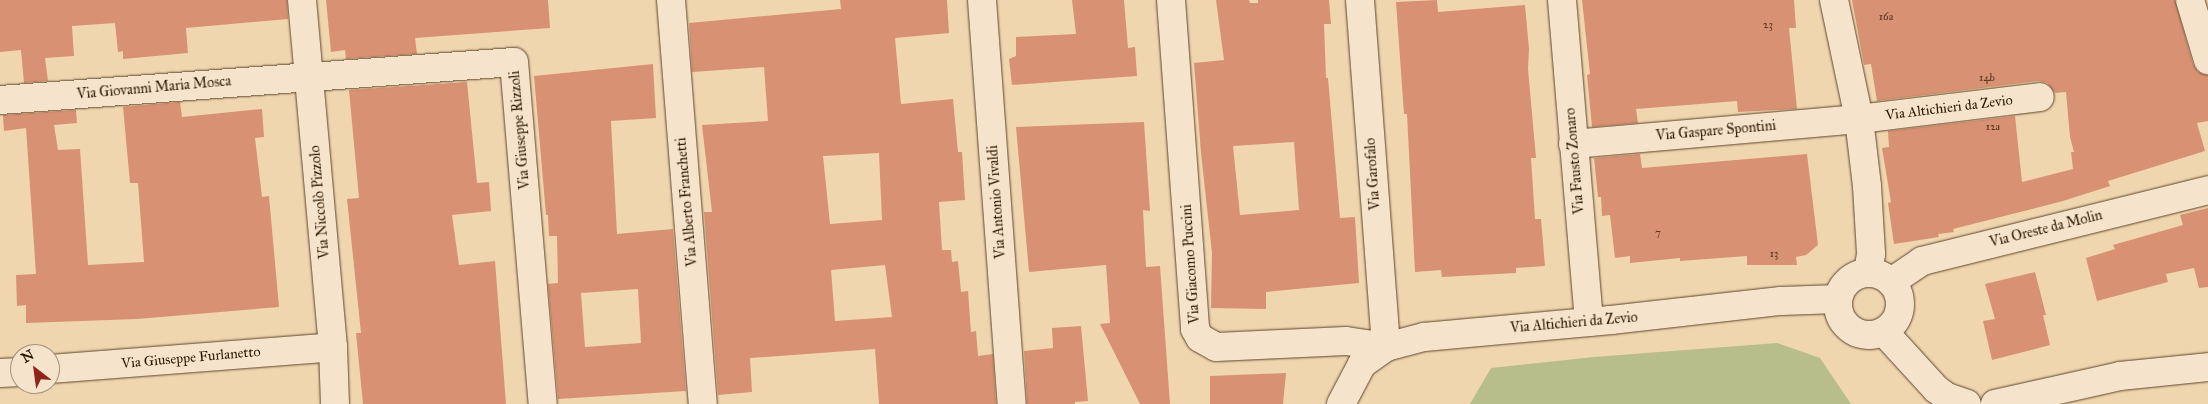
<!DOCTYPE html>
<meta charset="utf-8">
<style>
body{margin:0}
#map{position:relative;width:2208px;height:404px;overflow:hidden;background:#efd6af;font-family:"IM FELL Great Primer",serif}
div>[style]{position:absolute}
.green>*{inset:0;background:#b7be8c}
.building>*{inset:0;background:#d99173}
.roads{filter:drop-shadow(0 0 1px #5e452c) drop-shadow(0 0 1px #5e452c)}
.minor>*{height:28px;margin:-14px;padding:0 14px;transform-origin:14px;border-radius:14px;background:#f5e4cb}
.minor>.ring{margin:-14px;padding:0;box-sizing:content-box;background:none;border:28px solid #f5e4cb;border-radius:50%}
span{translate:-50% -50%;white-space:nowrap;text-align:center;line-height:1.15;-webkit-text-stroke:4.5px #f5e4cb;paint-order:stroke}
.number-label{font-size:11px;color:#58341d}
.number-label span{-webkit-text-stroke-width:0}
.street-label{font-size:14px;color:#2d1500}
.north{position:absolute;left:10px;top:344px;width:50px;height:50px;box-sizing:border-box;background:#f5e4cb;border:1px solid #a5917a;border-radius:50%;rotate:330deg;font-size:14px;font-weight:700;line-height:20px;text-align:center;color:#2d1500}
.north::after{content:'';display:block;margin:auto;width:18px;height:22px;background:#8f2418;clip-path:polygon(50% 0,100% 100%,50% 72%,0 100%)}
</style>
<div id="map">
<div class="green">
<div style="clip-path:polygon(1777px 343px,1820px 358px,1851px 404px,1470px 404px,1491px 368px,1594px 357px)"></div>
</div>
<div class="building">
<div style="clip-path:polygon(0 0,287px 0,288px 19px,186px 28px,188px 53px,123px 59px,123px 51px,118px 52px,115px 23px,72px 26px,74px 56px,45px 58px,48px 81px,24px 83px,21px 50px,0 52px)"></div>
<div style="clip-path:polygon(326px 0,548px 0,550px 28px,415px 38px,417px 54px,346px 59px,345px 50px,331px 52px)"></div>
<div style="clip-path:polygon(evenodd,840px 0,947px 0,949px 33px,895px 38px,901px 104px,953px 99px,958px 152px,962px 152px,965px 200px,939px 202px,942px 250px,951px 250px,952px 262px,958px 261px,961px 292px,968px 291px,971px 332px,976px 331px,978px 356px,993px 354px,996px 404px,879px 404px,875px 349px,750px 358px,752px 392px,718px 395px,704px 212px,712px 212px,702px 125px,768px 121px,764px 67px,692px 72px,689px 23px,841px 9px,840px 0,879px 153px,882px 220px,830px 224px,823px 156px,879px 153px,840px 0,885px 265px,892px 317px,835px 321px,831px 270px,885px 265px)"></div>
<div style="clip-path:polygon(1072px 0,1124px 0,1128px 48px,1135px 47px,1137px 76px,1012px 85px,1009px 59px,1016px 56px,1016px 37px,1076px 34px)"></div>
<div style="clip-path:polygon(evenodd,1216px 0,1249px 0,1250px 3px,1258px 3px,1258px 0,1329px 0,1331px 24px,1324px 24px,1326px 78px,1328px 78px,1340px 218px,1355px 217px,1359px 283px,1266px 292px,1266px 309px,1211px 308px,1212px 253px,1201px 153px,1194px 63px,1224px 60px,1216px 0,1294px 142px,1299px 210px,1240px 215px,1233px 146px,1294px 142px)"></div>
<div style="clip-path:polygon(1437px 0,1438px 12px,1525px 5px,1529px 49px,1528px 69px,1536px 158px,1531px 158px,1535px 219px,1541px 219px,1545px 266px,1516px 268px,1516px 273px,1442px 277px,1441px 270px,1415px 272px,1407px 114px,1404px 114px,1396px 2px)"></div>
<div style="clip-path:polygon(1582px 0,1794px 0,1796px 28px,1789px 28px,1797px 109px,1738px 112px,1737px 101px,1636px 109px,1638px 123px,1592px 127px,1587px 75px,1590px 74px)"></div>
<div style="clip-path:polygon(1852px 0,2175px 0,2193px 64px,2198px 72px,2208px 75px,2208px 121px,2197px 123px,2205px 151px,2108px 181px,2110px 186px,2063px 201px,1953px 229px,1954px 232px,1938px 234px,1939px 237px,1894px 244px,1888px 203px,1891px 202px,1882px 148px,1889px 147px,1888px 131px,2015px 116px,2022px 182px,2073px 169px,2071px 152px,2074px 152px,2070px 137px,2066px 92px,2055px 93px,2047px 83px,2038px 81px,1877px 101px,1871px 64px,1864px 65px)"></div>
<div style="clip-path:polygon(evenodd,653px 64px,656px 118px,611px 121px,617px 234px,673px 229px,686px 391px,558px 399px,548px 284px,558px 283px,557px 236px,549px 236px,548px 215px,546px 215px,534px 76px,653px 64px,638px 289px,641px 343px,585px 347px,581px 293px,638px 289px)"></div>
<div style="clip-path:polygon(467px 82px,477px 183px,489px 182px,491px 211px,452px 215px,459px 265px,495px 261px,506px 404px,363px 404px,356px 333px,361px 333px,347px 199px,359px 198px,349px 90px)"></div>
<div style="clip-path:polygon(180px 102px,182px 117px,262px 109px,264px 137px,255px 138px,262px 197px,269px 196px,279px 307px,137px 319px,26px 323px,26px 305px,17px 306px,16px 275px,36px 274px,26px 128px,4px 131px,3px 115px,76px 110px,77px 123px,54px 125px,58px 150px,80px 149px,88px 265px,144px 262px,138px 183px,130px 183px,123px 107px)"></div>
<div style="clip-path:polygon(1144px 122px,1150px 211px,1143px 210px,1146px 267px,1160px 266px,1170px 404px,1140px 404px,1100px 324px,1110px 323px,1106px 265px,1029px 272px,1016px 127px)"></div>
<div style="clip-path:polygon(1640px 154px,1642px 168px,1807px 154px,1818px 245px,1806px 255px,1796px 257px,1797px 265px,1747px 265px,1747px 256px,1680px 261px,1680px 258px,1630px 263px,1630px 256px,1615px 258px,1610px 215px,1602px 216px,1601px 197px,1598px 197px,1594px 158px)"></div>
<div style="clip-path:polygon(2208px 208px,2208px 287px,2199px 288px,2194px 268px,2166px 274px,2168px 282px,2097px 301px,2086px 258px,2115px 249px,2113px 245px,2183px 225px,2180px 215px)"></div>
<div style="clip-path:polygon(2035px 272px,2046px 315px,2043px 315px,2050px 345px,1992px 360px,1983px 321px,1995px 319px,1985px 284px)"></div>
<div style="clip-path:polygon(1081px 326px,1088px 401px,1075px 402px,1075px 404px,1027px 404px,1024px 351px,1053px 348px,1052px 328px)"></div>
<div style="clip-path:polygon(1286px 373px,1283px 404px,1210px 404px,1210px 376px)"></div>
</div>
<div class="roads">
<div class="minor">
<div style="left:302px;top:0;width:348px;rotate:84.9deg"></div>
<div style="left:333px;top:347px;width:57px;rotate:88deg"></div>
<div style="left:671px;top:0;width:405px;rotate:85.5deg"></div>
<div style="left:982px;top:0;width:405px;rotate:85.8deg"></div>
<div style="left:1171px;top:0;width:330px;rotate:85.8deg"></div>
<div style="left:1195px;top:329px;width:10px;rotate:61deg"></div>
<div style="left:1200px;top:338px;width:18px;rotate:29deg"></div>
<div style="left:1216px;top:347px;width:130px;rotate:-2.6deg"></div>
<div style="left:1346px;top:341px;width:40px;rotate:8.5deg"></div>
<div style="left:1360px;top:0;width:348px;rotate:85.7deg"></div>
<div style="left:1562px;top:0;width:323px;rotate:85.2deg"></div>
<div style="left:1834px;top:0;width:122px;rotate:78.1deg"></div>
<div style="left:1859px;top:119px;width:67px;rotate:83.2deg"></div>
<div style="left:1867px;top:186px;width:68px;rotate:86.6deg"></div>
<div style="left:1871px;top:254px;width:19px;rotate:99deg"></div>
<div style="left:2190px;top:0;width:63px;rotate:73.3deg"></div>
<div style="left:0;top:100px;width:515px;rotate:-4.23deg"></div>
<div style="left:514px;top:62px;width:343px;rotate:85.2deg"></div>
<div style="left:1573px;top:144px;width:287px;rotate:-5deg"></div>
<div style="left:1859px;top:119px;width:182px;rotate:-6.9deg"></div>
<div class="ring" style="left:1838px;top:273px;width:34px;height:34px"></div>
<div style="left:1891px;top:282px;width:37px;rotate:-34deg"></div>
<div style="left:1922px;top:261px;width:295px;rotate:-13.9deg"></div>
<div style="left:1884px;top:332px;width:77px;rotate:47.6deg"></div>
<div style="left:1936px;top:389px;width:14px;rotate:36deg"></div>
<div style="left:1947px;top:397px;width:21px;rotate:19deg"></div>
<div style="left:50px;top:369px;width:284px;rotate:-4.4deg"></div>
<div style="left:0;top:373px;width:20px;rotate:-3deg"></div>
<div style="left:1341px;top:404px;width:45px;rotate:-62.3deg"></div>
<div style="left:1362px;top:364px;width:29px;rotate:-35deg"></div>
<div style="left:1386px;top:347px;width:39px;rotate:-15deg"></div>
<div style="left:1424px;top:337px;width:188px;rotate:-5.2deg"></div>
<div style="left:1611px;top:320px;width:171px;rotate:-6.4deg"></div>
<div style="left:1781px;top:301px;width:57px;rotate:-2deg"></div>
<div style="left:1995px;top:404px;width:128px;rotate:-12.6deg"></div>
<div style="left:2120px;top:376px;width:88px;rotate:-5.8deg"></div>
</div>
</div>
<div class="number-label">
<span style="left:1886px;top:17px">16a</span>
<span style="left:1768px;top:25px">23</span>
<span style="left:1987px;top:78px">14b</span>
<span style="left:1993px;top:127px">12a</span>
<span style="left:1658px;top:233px">7</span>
<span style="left:1774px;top:254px">13</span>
</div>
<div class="street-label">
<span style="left:154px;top:88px;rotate:-5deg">Via Giovanni Maria Mosca</span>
<span style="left:1949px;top:108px;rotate:-7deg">Via Altichieri da Zevio</span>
<span style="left:520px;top:130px;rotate:-95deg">Via Giuseppe Rizzoli</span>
<span style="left:1716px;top:131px;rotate:-5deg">Via Gaspare Spontini</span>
<span style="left:1575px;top:161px;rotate:-95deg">Via Fausto Zonaro</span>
<span style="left:1373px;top:174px;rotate:-94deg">Via Garofalo</span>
<span style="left:320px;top:202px;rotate:-95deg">Via Niccolò Pizzolo</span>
<span style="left:687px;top:202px;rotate:-95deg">Via Alberto Franchetti</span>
<span style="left:997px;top:202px;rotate:-94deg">Via Antonio Vivaldi</span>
<span style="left:2046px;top:229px;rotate:-14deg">Via Oreste da Molin</span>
<span style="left:1191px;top:264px;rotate:-94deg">Via Giacomo Puccini</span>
<span style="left:1574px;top:323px;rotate:-5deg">Via Altichieri da Zevio</span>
<span style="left:191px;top:358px;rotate:-5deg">Via Giuseppe Furlanetto</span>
</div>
<div class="north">N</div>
</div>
